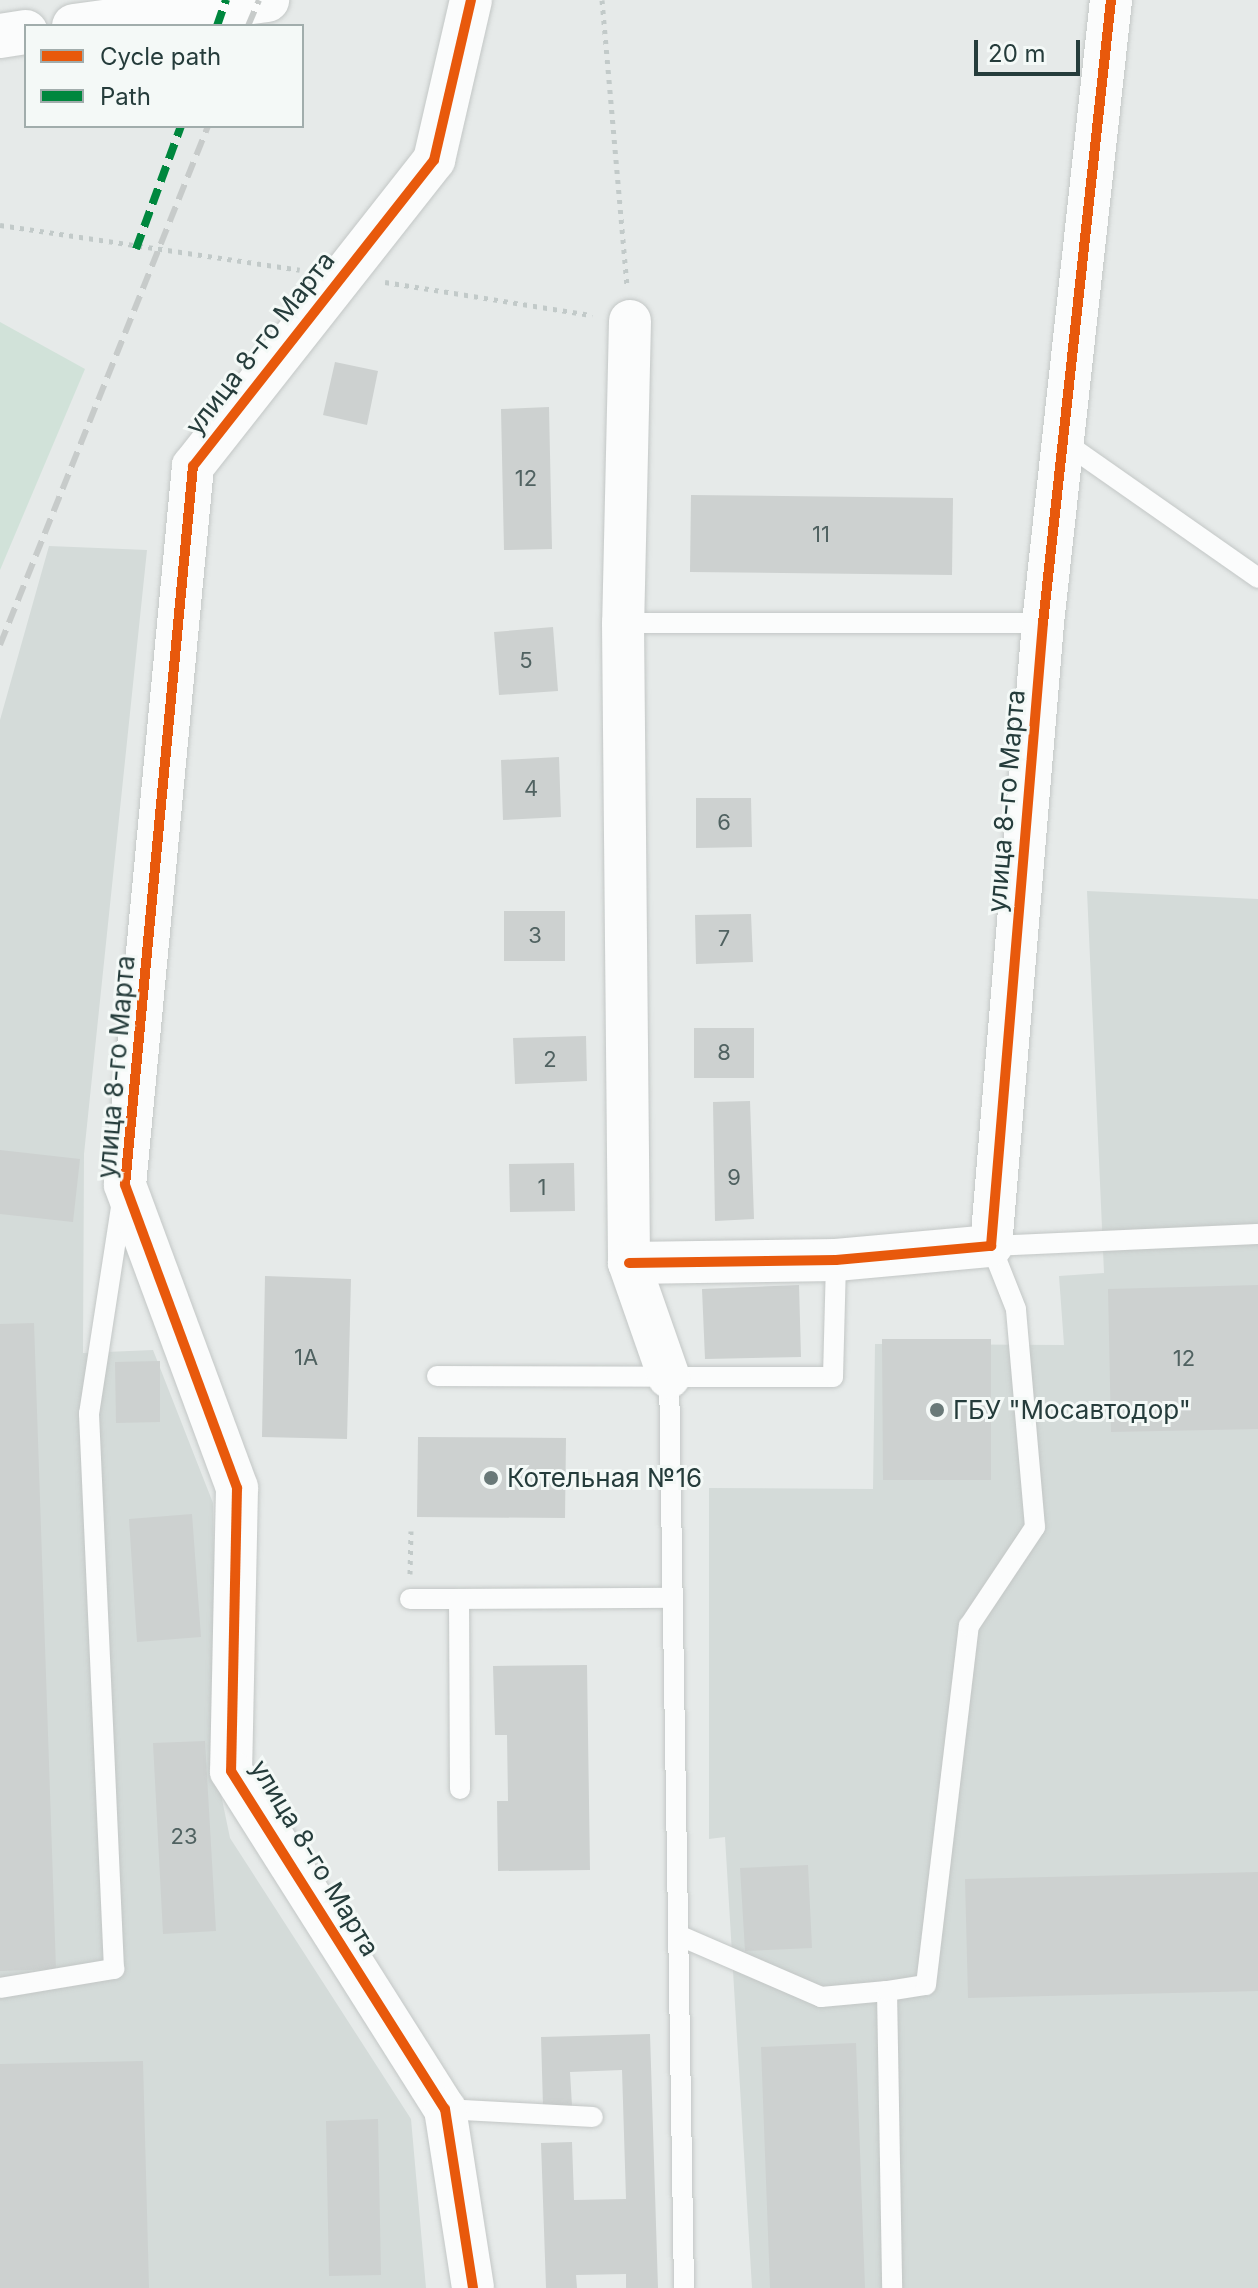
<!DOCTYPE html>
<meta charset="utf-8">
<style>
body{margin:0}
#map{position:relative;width:1258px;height:2288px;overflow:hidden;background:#e6eae9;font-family:Inter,sans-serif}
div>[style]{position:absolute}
.built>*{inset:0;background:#d4dbd9}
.green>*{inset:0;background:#d1e2d9}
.building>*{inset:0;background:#cdd1d0}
.path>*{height:5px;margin-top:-2.5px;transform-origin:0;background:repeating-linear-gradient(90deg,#c2cac9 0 4px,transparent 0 10px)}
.roads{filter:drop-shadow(0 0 2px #c3c7c6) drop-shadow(0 0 2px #c3c7c6)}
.service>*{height:20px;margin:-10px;padding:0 10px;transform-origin:10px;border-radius:10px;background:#fbfcfc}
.minor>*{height:42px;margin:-21px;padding:0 21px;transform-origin:21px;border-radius:21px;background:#fbfcfc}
.secondary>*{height:44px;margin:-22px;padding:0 22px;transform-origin:22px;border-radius:22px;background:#fbfcfc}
.rail>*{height:6px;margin-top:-3px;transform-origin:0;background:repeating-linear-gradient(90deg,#c7cbca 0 16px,transparent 0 24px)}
.quiet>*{height:8px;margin-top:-4px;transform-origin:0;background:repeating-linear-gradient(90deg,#00873e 0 16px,transparent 0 24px)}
.cycleway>*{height:10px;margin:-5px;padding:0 5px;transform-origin:5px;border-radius:5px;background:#e8590c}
.dots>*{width:22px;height:22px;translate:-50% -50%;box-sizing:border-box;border:4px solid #f4f9f7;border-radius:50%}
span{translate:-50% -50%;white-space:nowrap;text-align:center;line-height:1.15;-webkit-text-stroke:6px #f4f9f7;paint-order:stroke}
.number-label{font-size:22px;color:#506261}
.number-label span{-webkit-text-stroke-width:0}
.street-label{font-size:26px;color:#253c3b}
.poi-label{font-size:26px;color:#253c3b}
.left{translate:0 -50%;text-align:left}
.legend{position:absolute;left:24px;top:24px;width:280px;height:104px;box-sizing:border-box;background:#f4f9f7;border:2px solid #a1adac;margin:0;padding:10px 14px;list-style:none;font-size:24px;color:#253c3b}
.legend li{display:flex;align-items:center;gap:16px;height:40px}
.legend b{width:40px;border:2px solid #a1adac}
.scale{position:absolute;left:974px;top:40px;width:106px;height:36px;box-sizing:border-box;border:4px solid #253c3b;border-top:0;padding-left:10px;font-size:24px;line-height:28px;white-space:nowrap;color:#253c3b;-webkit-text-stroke:6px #f4f9f7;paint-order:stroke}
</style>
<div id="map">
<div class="built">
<div style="clip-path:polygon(49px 546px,147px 550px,84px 1154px,83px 1353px,153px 1350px,213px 1503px,218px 1780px,230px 1838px,411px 2119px,426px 2288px,0 2288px,0 720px)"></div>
<div style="clip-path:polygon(1087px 891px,1258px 899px,1258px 2288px,752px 2288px,725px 1837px,709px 1839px,709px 1488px,873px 1489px,875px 1344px,1064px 1345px,1059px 1276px,1104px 1273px)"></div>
</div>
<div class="green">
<div style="clip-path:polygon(0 322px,85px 369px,0 570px)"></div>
</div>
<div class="building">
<div style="clip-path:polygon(335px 362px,378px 371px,367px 425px,323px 415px)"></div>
<div style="clip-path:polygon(549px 407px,552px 549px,504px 550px,501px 409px)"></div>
<div style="clip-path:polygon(691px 495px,953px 498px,952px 575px,690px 572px)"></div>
<div style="clip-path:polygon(553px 627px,558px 691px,499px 695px,494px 632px)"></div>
<div style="clip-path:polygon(559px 757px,561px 817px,503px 820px,501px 760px)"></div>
<div style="clip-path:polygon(696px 798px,751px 798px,752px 847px,696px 848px)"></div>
<div style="clip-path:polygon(504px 911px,565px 911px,565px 961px,504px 961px)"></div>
<div style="clip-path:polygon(751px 914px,753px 962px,696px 964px,695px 915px)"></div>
<div style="clip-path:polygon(694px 1028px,754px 1028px,754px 1078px,694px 1078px)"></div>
<div style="clip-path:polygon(586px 1036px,587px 1081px,515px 1084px,513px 1038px)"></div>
<div style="clip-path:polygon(750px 1101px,754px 1219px,715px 1221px,713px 1102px)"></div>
<div style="clip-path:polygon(0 1150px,80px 1159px,73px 1222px,0 1214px)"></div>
<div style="clip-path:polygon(574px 1163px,575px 1211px,510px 1212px,509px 1164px)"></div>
<div style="clip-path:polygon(265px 1276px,351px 1279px,347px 1439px,262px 1437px)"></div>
<div style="clip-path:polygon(799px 1285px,801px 1357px,705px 1359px,702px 1289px)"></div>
<div style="clip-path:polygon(1258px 1285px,1258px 1429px,1111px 1432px,1108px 1289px)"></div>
<div style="clip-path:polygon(34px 1323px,56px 1969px,0 1971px,0 1324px)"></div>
<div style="clip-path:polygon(882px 1339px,991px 1339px,991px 1480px,883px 1480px)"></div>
<div style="clip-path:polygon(160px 1361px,160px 1422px,116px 1423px,115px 1362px)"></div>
<div style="clip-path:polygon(418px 1437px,566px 1438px,565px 1518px,417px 1517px)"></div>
<div style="clip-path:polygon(192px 1514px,201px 1637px,137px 1642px,129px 1519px)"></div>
<div style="clip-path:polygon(587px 1665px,590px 1870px,498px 1871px,497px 1801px,508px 1801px,507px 1735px,495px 1735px,493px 1666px)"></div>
<div style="clip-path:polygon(205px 1741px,216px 1931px,163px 1934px,153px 1743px)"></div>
<div style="clip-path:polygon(808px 1865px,812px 1948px,745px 1951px,740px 1868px)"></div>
<div style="clip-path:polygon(1258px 1872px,1258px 1991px,968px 1998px,965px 1879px)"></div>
<div style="clip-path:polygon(650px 2034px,658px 2288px,626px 2288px,626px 2274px,576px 2275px,577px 2288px,546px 2288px,541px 2143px,572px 2142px,574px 2200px,626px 2199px,622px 2070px,570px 2072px,572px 2106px,543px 2107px,541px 2037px)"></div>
<div style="clip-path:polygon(856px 2043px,865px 2288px,770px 2288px,761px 2047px)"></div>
<div style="clip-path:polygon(143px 2061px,149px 2288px,0 2288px,0 2064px)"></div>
<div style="clip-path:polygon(378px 2119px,381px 2275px,329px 2276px,326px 2121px)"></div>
</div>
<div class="path">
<div style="left:602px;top:0;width:287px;rotate:85deg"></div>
<div style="left:0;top:225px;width:303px;rotate:8.5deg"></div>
<div style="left:385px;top:282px;width:210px;rotate:9.1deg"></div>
<div style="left:410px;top:1574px;width:43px;rotate:-88.7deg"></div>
</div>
<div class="roads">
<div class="service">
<div style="left:1064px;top:442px;width:237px;rotate:35deg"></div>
<div style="left:623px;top:623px;width:420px"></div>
<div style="left:437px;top:1376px;width:232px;rotate:0.2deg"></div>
<div style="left:410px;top:1599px;width:49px"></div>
<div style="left:460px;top:1789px;width:190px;rotate:-90.3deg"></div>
<div style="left:459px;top:1599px;width:212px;rotate:-0.3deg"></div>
<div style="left:678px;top:1935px;width:156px;rotate:23.4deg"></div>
<div style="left:821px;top:1997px;width:66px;rotate:-5.2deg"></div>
<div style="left:887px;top:1991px;width:297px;rotate:89deg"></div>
<div style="left:0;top:1988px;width:116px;rotate:-9.5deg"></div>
<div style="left:114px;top:1969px;width:556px;rotate:-92.58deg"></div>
<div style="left:89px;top:1414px;width:216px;rotate:-81.2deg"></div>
<div style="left:887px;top:1991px;width:39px;rotate:-9deg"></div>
<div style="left:926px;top:1985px;width:362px;rotate:-83.2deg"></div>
<div style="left:969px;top:1626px;width:119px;rotate:-56.3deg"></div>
<div style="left:1035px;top:1527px;width:219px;rotate:-95deg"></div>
<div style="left:1016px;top:1309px;width:68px;rotate:-111.6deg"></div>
<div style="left:991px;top:1246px;width:267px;rotate:-2.6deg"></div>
<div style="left:445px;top:2109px;width:148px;rotate:3.1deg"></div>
<div style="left:684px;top:2288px;width:911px;rotate:-90.94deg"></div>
<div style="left:669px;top:1377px;width:164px"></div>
<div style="left:833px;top:1377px;width:117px;rotate:-88.5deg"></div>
</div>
<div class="minor">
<div style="left:471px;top:0;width:164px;rotate:103deg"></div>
<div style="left:434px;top:160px;width:390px;rotate:128.2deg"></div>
<div style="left:193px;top:466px;width:722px;rotate:95.4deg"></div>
<div style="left:125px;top:1185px;width:323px;rotate:69.7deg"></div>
<div style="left:237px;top:1488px;width:283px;rotate:91.2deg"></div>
<div style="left:231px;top:1771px;width:400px;rotate:57.7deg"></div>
<div style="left:445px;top:2109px;width:181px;rotate:81.1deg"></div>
<div style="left:630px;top:321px;width:302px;rotate:91.3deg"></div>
<div style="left:623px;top:623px;width:640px;rotate:89.46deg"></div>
<div style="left:629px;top:1263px;width:121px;rotate:70.7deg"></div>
<div style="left:629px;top:1263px;width:207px;rotate:-0.8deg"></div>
<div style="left:836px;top:1260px;width:156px;rotate:-5.2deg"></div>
<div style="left:991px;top:1246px;width:625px;rotate:-85.23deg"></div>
<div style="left:1043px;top:623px;width:627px;rotate:-83.77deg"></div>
</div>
<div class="secondary">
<div style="left:74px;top:26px;width:195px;rotate:-7.7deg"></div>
<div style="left:0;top:36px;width:26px;rotate:-9deg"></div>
</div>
</div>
<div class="rail">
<div style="left:248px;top:26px;width:28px;rotate:-67deg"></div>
<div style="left:0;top:645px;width:559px;rotate:-68.16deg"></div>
</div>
<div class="quiet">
<div style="left:217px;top:26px;width:28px;rotate:-71deg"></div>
<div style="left:136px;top:249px;width:131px;rotate:-69.9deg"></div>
</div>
<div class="cycleway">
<div style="left:471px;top:0;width:164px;rotate:103deg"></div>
<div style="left:434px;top:160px;width:390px;rotate:128.2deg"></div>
<div style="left:193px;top:466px;width:722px;rotate:95.4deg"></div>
<div style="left:125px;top:1185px;width:323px;rotate:69.7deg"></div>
<div style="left:237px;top:1488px;width:283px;rotate:91.2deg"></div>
<div style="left:231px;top:1771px;width:400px;rotate:57.7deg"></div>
<div style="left:445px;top:2109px;width:181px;rotate:81.1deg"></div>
<div style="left:629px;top:1263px;width:207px;rotate:-0.8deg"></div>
<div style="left:836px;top:1260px;width:156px;rotate:-5.2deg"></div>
<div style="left:991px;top:1246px;width:625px;rotate:-85.23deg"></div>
<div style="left:1043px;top:623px;width:627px;rotate:-83.77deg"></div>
</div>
<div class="dots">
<div style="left:937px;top:1410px;background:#697978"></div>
<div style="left:491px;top:1478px;background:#697978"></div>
</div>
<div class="number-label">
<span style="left:526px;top:479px">12</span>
<span style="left:821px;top:535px">11</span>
<span style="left:526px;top:661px">5</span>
<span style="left:531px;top:789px">4</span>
<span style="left:724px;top:823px">6</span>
<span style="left:535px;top:936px">3</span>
<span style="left:724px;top:939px">7</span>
<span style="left:724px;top:1053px">8</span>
<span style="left:550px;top:1060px">2</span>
<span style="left:734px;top:1178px">9</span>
<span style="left:542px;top:1188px">1</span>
<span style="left:306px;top:1358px">1А</span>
<span style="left:1184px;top:1359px">12</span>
<span style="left:184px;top:1837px">23</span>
</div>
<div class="street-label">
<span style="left:260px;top:343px;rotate:-52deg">улица 8-го Марта</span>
<span style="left:1006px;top:801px;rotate:-85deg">улица 8-го Марта</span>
<span style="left:116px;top:1067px;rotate:-85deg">улица 8-го Марта</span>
<span style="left:315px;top:1858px;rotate:59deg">улица 8-го Марта</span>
</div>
<div class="poi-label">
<span class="left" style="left:953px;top:1410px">ГБУ "Мосавтодор"</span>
<span class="left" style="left:507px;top:1478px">Котельная №16</span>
</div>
<ul class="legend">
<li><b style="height:10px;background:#e8590c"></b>Cycle path</li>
<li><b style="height:10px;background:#00873e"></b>Path</li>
</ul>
<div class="scale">20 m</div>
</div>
